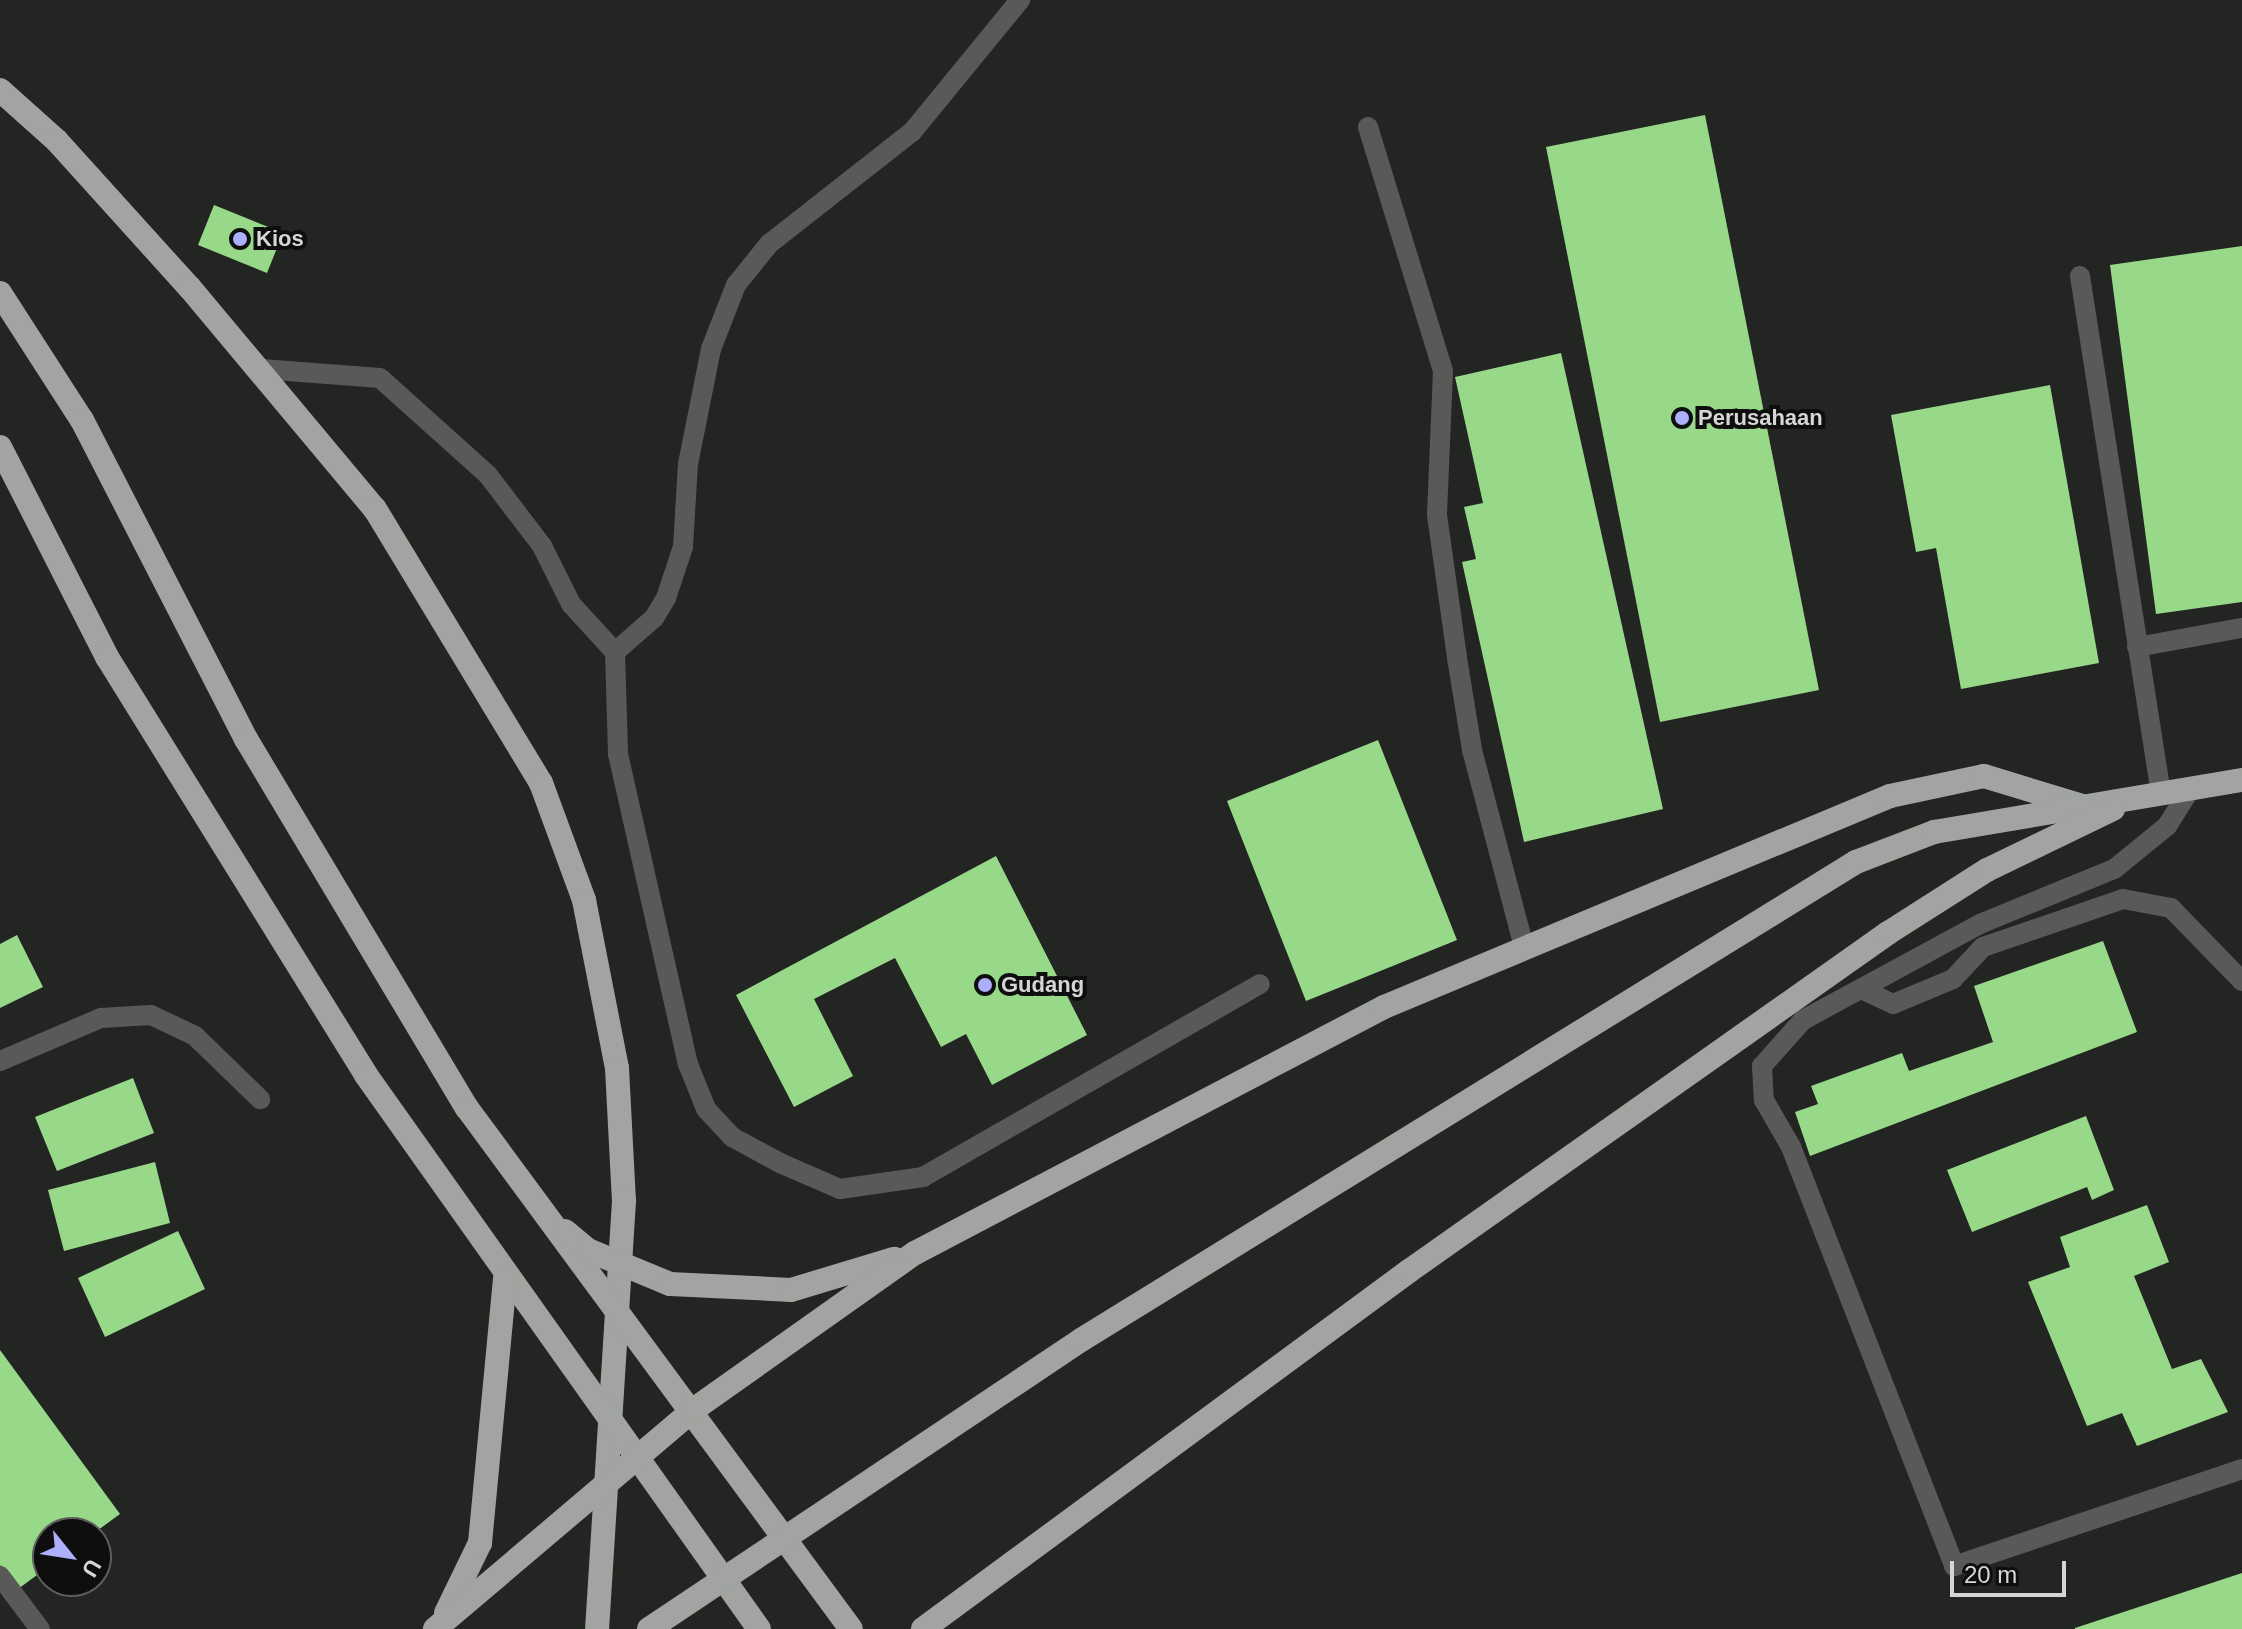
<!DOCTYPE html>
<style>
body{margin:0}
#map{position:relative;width:2242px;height:1629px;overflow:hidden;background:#232522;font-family:Helvetica,sans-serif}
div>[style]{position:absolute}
.building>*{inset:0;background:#97d889}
.minor>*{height:20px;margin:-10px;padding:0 10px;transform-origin:10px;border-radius:10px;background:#595a58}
.highway>*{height:24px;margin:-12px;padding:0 12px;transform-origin:12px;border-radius:12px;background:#a1a4a0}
.dots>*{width:22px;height:22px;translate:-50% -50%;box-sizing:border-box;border:4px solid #0d0e0d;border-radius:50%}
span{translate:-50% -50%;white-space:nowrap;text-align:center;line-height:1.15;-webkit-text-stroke:8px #0d0e0d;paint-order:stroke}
.poi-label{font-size:22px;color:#d6d7d5;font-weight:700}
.left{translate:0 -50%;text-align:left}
.north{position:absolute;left:32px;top:1517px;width:80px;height:80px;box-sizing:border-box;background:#0d0e0d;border:2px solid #5d5e5d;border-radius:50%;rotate:120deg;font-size:22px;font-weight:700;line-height:32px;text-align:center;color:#d6d7d5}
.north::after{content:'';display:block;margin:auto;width:28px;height:36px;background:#adaffb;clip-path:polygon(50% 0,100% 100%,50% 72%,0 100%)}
.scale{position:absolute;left:1950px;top:1561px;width:116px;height:36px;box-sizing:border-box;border:4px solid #d6d7d5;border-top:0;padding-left:10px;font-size:24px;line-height:28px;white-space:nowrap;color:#d6d7d5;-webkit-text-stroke:6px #0d0e0d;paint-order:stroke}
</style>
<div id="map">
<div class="building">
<div style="clip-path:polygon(1705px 115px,1819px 690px,1660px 722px,1546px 147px)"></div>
<div style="clip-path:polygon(214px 205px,283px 233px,267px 273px,198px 245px)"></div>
<div style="clip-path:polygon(2242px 246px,2242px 602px,2156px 614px,2110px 265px)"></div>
<div style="clip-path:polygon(1561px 353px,1663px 809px,1524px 842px,1462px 562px,1476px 559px,1464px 507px,1483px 503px,1455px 377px)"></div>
<div style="clip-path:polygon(2050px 385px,2099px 663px,1961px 689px,1936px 548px,1916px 552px,1891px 415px)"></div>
<div style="clip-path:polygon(1378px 740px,1457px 940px,1306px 1001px,1227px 801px)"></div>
<div style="clip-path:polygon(996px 856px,1087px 1035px,992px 1085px,966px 1034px,941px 1047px,895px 958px,814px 999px,853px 1076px,794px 1107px,736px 995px)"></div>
<div style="clip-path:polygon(17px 935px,43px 987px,0 1008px,0 944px)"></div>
<div style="clip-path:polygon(2103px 941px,2137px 1032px,1810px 1156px,1795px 1112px,1818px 1104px,1811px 1086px,1902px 1053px,1909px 1071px,1993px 1042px,1974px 986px)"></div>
<div style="clip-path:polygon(133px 1078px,154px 1133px,57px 1171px,35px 1117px)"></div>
<div style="clip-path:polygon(2086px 1116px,2114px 1190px,2092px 1200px,2087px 1187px,1972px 1232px,1947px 1170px)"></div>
<div style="clip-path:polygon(155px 1162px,170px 1223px,64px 1251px,48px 1190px)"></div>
<div style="clip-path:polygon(2147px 1205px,2169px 1262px,2134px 1276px,2172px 1369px,2201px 1359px,2228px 1412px,2137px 1446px,2122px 1413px,2087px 1426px,2028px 1282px,2070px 1267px,2060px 1237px)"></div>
<div style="clip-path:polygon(178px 1231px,205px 1289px,105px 1337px,78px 1278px)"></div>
<div style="clip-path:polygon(0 1350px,120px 1514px,94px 1533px,48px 1533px,48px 1567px,18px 1589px,0 1565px)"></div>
<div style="clip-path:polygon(2242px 1573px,2242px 1629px,2075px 1629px,2075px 1628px)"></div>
</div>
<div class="minor">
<div style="left:1368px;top:127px;width:255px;rotate:72.9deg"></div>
<div style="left:1443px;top:371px;width:144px;rotate:92.4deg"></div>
<div style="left:1437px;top:515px;width:144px;rotate:82deg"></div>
<div style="left:1457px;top:658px;width:93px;rotate:80.7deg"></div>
<div style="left:1472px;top:750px;width:207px;rotate:75.2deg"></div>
<div style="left:2080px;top:276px;width:524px;rotate:81.11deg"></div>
<div style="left:262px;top:369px;width:118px;rotate:4.4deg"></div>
<div style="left:380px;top:378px;width:145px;rotate:41.9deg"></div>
<div style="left:488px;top:475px;width:89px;rotate:52.7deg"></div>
<div style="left:542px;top:546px;width:65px;rotate:63.4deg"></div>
<div style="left:571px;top:604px;width:65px;rotate:47.5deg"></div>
<div style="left:615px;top:652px;width:52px;rotate:-41.1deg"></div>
<div style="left:654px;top:618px;width:23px;rotate:-59deg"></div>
<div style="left:666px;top:598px;width:54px;rotate:-71.6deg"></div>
<div style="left:683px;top:547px;width:83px;rotate:-86.6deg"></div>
<div style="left:688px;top:464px;width:117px;rotate:-78.7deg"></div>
<div style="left:711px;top:349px;width:69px;rotate:-68.7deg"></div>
<div style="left:736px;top:285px;width:53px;rotate:-51.2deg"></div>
<div style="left:769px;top:244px;width:182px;rotate:-38.1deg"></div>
<div style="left:912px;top:132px;width:171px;rotate:-50.7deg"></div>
<div style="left:2137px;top:647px;width:107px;rotate:-10.3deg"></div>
<div style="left:615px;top:652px;width:102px;rotate:88.3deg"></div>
<div style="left:618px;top:754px;width:318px;rotate:77.3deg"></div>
<div style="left:688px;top:1064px;width:48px;rotate:68.2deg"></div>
<div style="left:706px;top:1109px;width:38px;rotate:47deg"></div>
<div style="left:732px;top:1137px;width:55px;rotate:28.4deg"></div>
<div style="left:780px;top:1163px;width:65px;rotate:23.4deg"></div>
<div style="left:840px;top:1189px;width:84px;rotate:-8.2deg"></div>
<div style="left:923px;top:1177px;width:388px;rotate:-29.8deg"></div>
<div style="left:2191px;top:788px;width:45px;rotate:122.3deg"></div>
<div style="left:2167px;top:826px;width:68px;rotate:140.9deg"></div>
<div style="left:2114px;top:869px;width:145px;rotate:157.7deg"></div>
<div style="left:1980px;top:924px;width:201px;rotate:151.5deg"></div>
<div style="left:1803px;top:1020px;width:62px;rotate:131.7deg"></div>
<div style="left:1762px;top:1066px;width:34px;rotate:87deg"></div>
<div style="left:1764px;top:1100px;width:54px;rotate:60.1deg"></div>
<div style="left:1791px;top:1147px;width:450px;rotate:68.7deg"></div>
<div style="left:1954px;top:1566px;width:304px;rotate:-18.6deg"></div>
<div style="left:1861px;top:989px;width:35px;rotate:25deg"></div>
<div style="left:1893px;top:1004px;width:65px;rotate:-22.6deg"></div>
<div style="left:1953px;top:979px;width:44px;rotate:-46.8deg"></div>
<div style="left:1983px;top:947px;width:148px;rotate:-18.9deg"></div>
<div style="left:2123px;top:899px;width:49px;rotate:10.6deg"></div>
<div style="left:2171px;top:908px;width:102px;rotate:45.8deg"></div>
<div style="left:0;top:1061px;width:110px;rotate:-23.1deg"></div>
<div style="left:101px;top:1018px;width:50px;rotate:-3.4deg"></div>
<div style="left:151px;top:1015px;width:49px;rotate:25.5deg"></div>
<div style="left:195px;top:1036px;width:91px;rotate:44.1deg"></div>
<div style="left:0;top:1576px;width:66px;rotate:53deg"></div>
</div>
<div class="highway">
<div style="left:0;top:90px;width:76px;rotate:41.8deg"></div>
<div style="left:57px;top:141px;width:198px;rotate:47.9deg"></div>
<div style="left:190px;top:288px;width:288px;rotate:50.1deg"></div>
<div style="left:375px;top:509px;width:320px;rotate:58.8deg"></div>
<div style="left:541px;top:783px;width:125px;rotate:69.8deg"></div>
<div style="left:584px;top:900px;width:171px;rotate:78.9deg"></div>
<div style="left:617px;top:1068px;width:133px;rotate:87deg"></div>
<div style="left:624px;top:1201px;width:429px;rotate:93.6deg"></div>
<div style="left:0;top:293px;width:151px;rotate:57.2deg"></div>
<div style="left:82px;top:420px;width:359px;rotate:62.8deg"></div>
<div style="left:246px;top:739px;width:430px;rotate:59.1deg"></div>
<div style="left:467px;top:1108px;width:647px;rotate:53.61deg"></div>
<div style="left:0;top:447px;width:236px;rotate:63deg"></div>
<div style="left:107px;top:657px;width:492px;rotate:58.2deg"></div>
<div style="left:366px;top:1075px;width:679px;rotate:54.65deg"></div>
<div style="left:565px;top:1231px;width:30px;rotate:40deg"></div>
<div style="left:588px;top:1250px;width:89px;rotate:22.5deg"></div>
<div style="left:670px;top:1284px;width:121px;rotate:2.8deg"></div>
<div style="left:791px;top:1290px;width:108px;rotate:-16.8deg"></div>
<div style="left:446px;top:1613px;width:78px;rotate:-64.1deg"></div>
<div style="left:480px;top:1543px;width:265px;rotate:-84.6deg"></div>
<div style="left:435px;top:1629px;width:338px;rotate:-40.3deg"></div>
<div style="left:693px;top:1410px;width:272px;rotate:-35.3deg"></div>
<div style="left:915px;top:1253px;width:530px;rotate:-27.68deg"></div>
<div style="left:1384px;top:1007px;width:548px;rotate:-22.64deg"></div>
<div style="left:1890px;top:796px;width:96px;rotate:-12deg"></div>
<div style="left:1984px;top:776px;width:102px;rotate:17deg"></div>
<div style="left:649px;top:1629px;width:520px;rotate:-33.78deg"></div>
<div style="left:1081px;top:1340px;width:911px;rotate:-31.67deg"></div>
<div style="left:1856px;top:862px;width:84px;rotate:-21deg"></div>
<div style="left:1934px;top:832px;width:312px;rotate:-9.6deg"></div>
<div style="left:923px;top:1629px;width:604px;rotate:-36.38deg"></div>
<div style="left:1409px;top:1271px;width:586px;rotate:-35.21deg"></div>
<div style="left:1888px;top:933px;width:117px;rotate:-32.5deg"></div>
<div style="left:1987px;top:870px;width:140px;rotate:-25.8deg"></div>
</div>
<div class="dots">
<div style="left:240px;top:239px;background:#adaffb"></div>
<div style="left:1682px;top:418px;background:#adaffb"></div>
<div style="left:985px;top:985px;background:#adaffb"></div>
</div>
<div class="poi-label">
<span class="left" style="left:256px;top:239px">Kios</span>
<span class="left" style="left:1698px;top:418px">Perusahaan</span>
<span class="left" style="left:1001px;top:985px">Gudang</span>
</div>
<div class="north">U</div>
<div class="scale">20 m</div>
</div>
